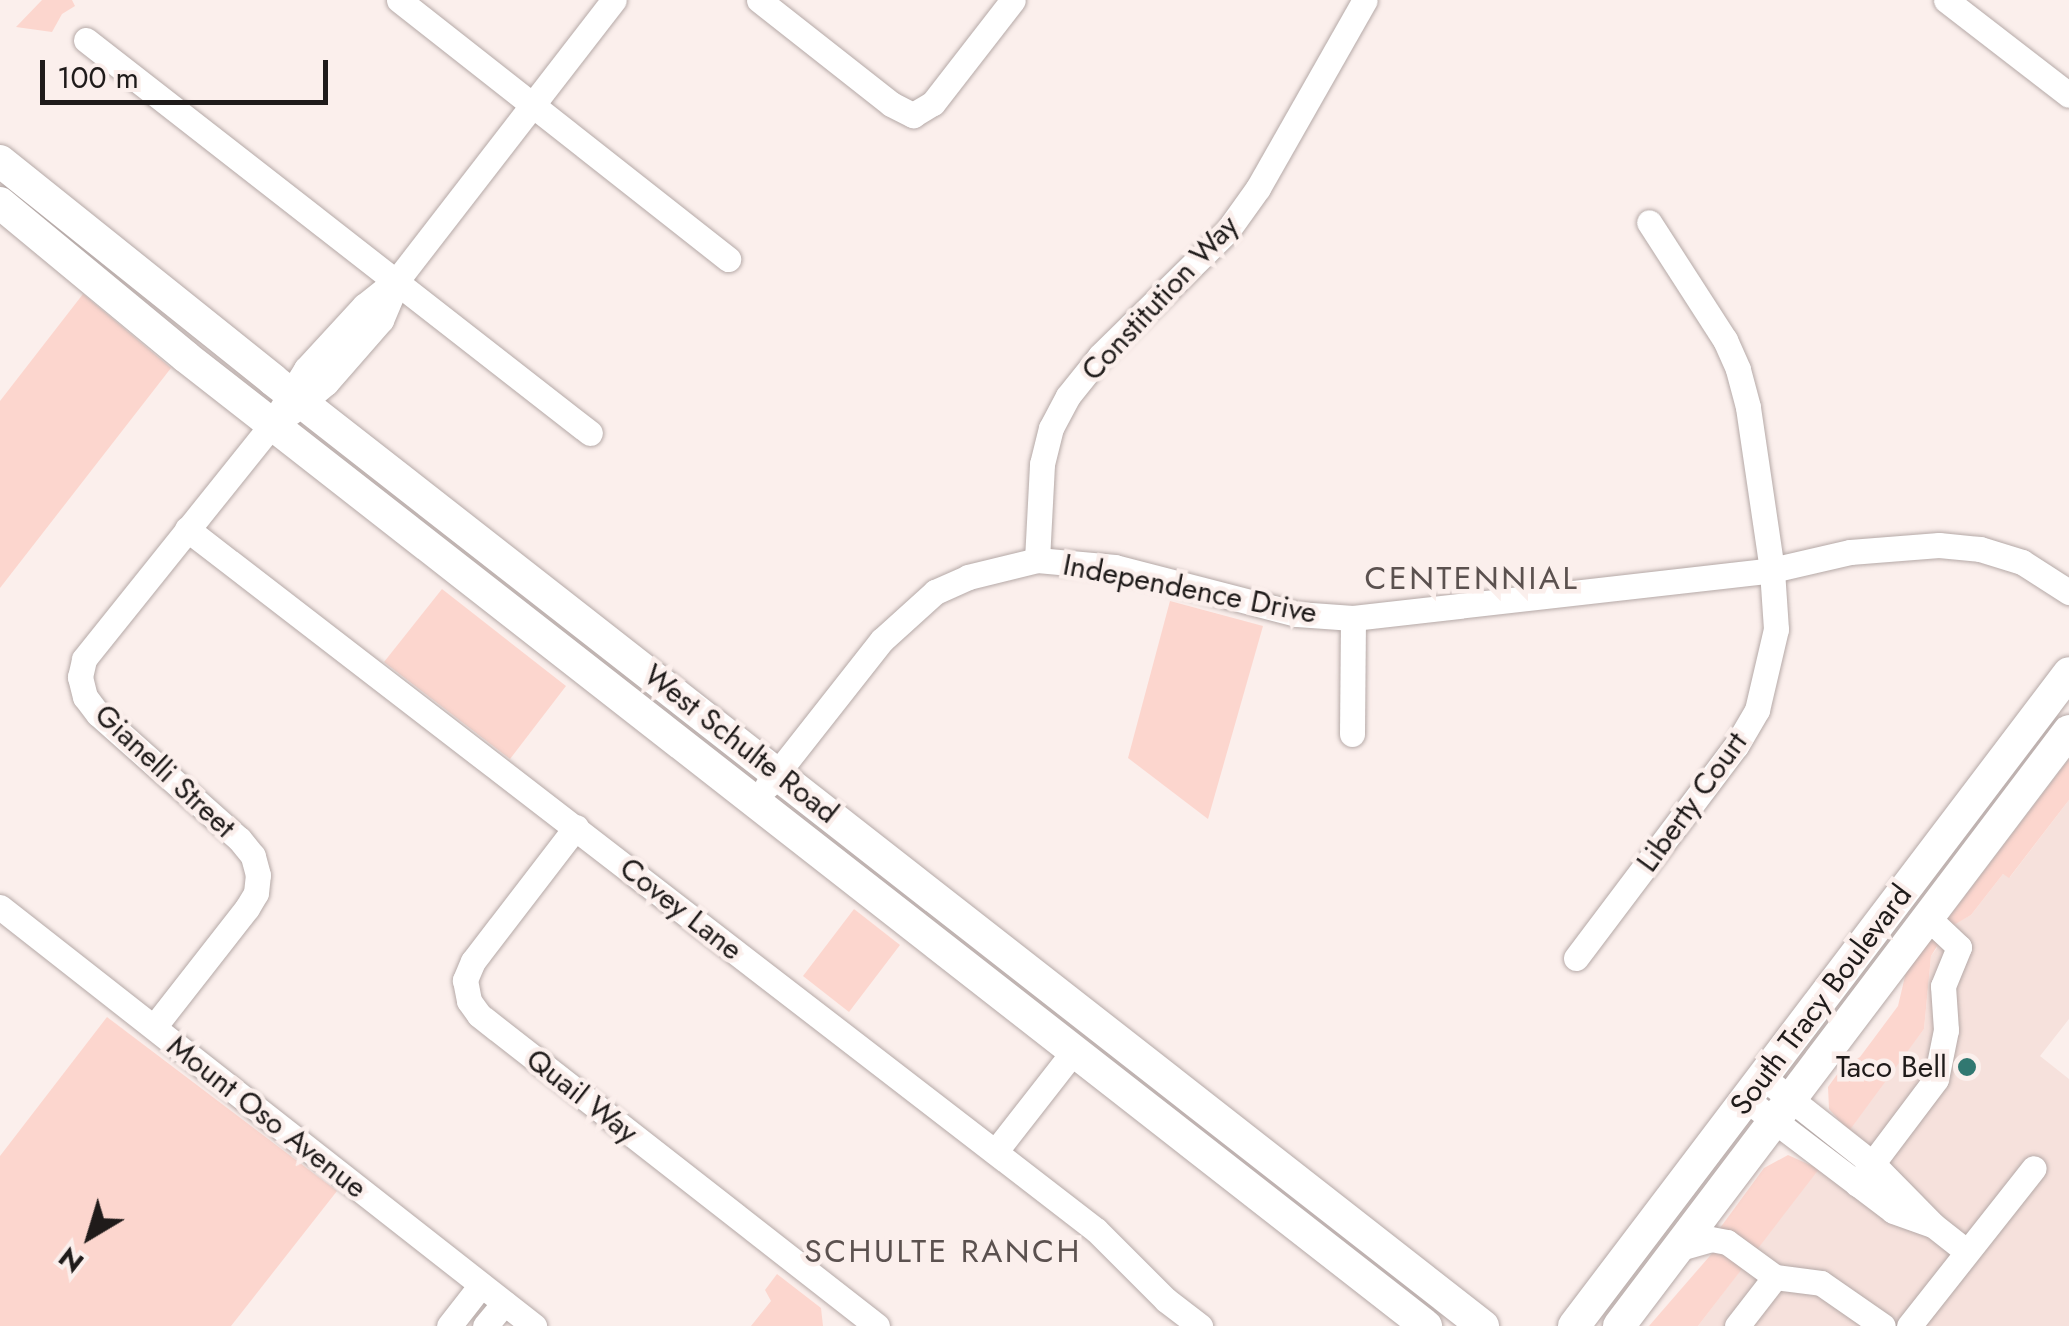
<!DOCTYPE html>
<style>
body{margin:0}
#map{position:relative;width:2069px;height:1326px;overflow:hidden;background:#fbefec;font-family:Jost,sans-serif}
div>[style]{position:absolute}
.built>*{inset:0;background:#f6e1dc}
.green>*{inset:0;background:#fcd6ce}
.roads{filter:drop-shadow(0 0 2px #b5a9a7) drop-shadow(0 0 2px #b5a9a7)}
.minor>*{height:25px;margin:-12.5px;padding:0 12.5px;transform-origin:12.5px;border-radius:12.5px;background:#fff}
.major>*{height:32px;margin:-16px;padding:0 16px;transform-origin:16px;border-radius:16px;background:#fff}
.dots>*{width:28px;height:28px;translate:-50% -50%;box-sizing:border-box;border:5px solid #fbefec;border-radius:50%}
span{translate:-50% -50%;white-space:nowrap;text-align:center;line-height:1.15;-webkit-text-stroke:9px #fbefec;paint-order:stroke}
.street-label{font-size:30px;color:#1f1b1a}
.poi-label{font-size:30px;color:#1f1b1a}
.right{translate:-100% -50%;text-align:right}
.neighbourhood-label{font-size:32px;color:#5b514f;letter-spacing:2.5px}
.north{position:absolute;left:40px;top:1186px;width:100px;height:100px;-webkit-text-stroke:8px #fbefec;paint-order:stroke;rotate:218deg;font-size:28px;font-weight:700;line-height:40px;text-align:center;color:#1f1b1a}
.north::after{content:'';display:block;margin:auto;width:35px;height:45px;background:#1f1b1a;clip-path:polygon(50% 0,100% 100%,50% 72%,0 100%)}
.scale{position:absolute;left:40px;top:60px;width:288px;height:45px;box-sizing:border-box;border:5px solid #1f1b1a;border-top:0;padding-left:12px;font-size:30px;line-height:35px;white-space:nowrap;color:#1f1b1a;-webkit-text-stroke:8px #fbefec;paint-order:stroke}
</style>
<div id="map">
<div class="built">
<div style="clip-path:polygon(2069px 800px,2069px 1019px,2040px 1056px,2069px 1079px,2069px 1326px,1698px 1326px,1924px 1029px,1931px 956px,1937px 948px,1934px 935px,1971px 915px,2003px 874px,2010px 877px)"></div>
</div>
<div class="green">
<div style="clip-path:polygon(42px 0,72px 0,75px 6px,62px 14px,52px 32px,16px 27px)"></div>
<div style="clip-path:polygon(83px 294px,171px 368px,0 588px,0 401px)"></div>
<div style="clip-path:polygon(442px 589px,566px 686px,510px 759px,384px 662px)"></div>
<div style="clip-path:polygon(1170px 601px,1263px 626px,1208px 819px,1128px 758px)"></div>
<div style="clip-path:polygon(2069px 759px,2069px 800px,2009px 878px,2003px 874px,1971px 915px,1952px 926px,1946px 921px)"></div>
<div style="clip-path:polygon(854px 909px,900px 945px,849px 1012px,803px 976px)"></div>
<div style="clip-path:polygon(1934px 935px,1941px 940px,1931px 956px,1924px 1029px,1849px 1131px,1829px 1109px,1828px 1087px,1841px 1069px,1860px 1057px,1898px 1006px,1906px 972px)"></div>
<div style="clip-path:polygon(107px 1017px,337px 1191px,231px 1326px,0 1326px,0 1156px)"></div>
<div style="clip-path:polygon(1788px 1155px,1819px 1169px,1756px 1251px,1720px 1228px,1764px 1168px)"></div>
<div style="clip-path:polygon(1715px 1250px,1745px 1265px,1698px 1326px,1649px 1326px)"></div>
<div style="clip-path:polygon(777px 1274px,821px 1308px,823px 1326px,751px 1326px,771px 1301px,765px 1290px)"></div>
</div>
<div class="roads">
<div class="minor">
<div style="left:399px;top:0;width:419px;rotate:38.2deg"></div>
<div style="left:759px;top:0;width:168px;rotate:38.2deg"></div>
<div style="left:891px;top:104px;width:25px;rotate:27deg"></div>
<div style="left:913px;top:115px;width:23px;rotate:-31deg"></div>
<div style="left:933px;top:103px;width:130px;rotate:-52.2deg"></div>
<div style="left:1946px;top:0;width:155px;rotate:37.7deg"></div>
<div style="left:86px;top:40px;width:639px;rotate:37.95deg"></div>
<div style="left:290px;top:413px;width:47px;rotate:-39.8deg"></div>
<div style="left:326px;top:383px;width:84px;rotate:-48.9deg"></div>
<div style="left:381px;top:320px;width:39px;rotate:-67deg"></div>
<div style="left:187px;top:529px;width:1148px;rotate:37.64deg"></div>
<div style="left:1096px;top:1230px;width:99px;rotate:45deg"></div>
<div style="left:1166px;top:1300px;width:43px;rotate:37.4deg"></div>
<div style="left:1037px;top:560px;width:96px;rotate:-87deg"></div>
<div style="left:1042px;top:464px;width:37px;rotate:-76deg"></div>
<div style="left:1051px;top:428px;width:36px;rotate:-62deg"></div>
<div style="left:1068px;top:396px;width:51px;rotate:-51.3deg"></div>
<div style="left:1100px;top:356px;width:180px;rotate:-44.5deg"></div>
<div style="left:1228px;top:230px;width:52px;rotate:-54.5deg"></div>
<div style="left:1258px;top:188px;width:216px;rotate:-60.4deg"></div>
<div style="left:1352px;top:734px;width:116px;rotate:-89.5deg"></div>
<div style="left:767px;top:786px;width:186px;rotate:-51.8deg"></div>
<div style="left:882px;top:640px;width:72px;rotate:-42.2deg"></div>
<div style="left:935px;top:592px;width:36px;rotate:-24deg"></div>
<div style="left:968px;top:577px;width:71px;rotate:-13.8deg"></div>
<div style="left:1037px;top:560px;width:78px;rotate:5.1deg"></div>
<div style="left:1115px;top:567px;width:188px;rotate:14.5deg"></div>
<div style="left:1297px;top:614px;width:56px;rotate:4.1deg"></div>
<div style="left:1353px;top:618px;width:422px;rotate:-6.5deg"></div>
<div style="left:1772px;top:570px;width:80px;rotate:-13deg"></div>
<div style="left:1850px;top:552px;width:89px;rotate:-4.5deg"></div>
<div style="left:1939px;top:545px;width:41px;rotate:5.6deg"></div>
<div style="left:1980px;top:549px;width:44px;rotate:17.2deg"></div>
<div style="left:2022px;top:562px;width:56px;rotate:32.6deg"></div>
<div style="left:576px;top:827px;width:169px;rotate:127.5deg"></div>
<div style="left:473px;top:961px;width:21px;rotate:113deg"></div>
<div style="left:465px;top:980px;width:21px;rotate:79deg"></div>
<div style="left:469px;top:1001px;width:17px;rotate:54deg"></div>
<div style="left:479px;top:1015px;width:505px;rotate:38deg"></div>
<div style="left:0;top:907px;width:679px;rotate:38.12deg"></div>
<div style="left:1576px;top:958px;width:266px;rotate:-53deg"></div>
<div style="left:1736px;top:746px;width:42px;rotate:-59.7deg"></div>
<div style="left:1757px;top:710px;width:83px;rotate:-76.8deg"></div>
<div style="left:1776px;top:629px;width:59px;rotate:-93.9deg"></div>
<div style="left:1772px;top:570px;width:165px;rotate:-98.4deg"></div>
<div style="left:1748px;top:407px;width:39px;rotate:-105deg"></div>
<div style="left:1738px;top:369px;width:32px;rotate:-114deg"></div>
<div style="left:1725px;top:340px;width:140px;rotate:-122.8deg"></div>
<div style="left:154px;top:1027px;width:151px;rotate:-52deg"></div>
<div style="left:247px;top:908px;width:17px;rotate:-59deg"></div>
<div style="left:256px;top:893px;width:18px;rotate:-84deg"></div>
<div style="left:258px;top:875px;width:20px;rotate:-105deg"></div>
<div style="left:253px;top:856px;width:22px;rotate:-129deg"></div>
<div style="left:239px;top:839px;width:188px;rotate:-138.4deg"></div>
<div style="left:98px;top:714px;width:21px;rotate:-127deg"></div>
<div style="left:85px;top:697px;width:21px;rotate:-104deg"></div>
<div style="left:80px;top:677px;width:18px;rotate:-77deg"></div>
<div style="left:84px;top:659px;width:301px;rotate:-51.3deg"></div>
<div style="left:272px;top:424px;width:65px;rotate:-58.3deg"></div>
<div style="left:306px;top:369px;width:86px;rotate:-47.4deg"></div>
<div style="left:364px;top:306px;width:43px;rotate:-38.5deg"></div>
<div style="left:398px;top:279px;width:353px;rotate:-52.3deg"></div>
<div style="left:1764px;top:1078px;width:139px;rotate:38.3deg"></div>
<div style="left:1873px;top:1164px;width:86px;rotate:45.5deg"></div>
<div style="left:1933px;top:1225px;width:42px;rotate:38.2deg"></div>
<div style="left:1747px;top:1100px;width:183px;rotate:37.2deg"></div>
<div style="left:1893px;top:1211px;width:41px;rotate:19.7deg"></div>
<div style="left:995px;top:1152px;width:127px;rotate:-52deg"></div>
<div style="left:1857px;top:1184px;width:131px;rotate:-53deg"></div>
<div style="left:1936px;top:1079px;width:50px;rotate:-78.5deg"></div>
<div style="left:1946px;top:1030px;width:44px;rotate:-93.9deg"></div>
<div style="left:1943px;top:986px;width:42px;rotate:-67.7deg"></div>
<div style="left:1959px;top:947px;width:44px;rotate:-136.8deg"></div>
<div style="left:1680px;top:1248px;width:32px;rotate:-16deg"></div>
<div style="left:1711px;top:1239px;width:16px;rotate:11deg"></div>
<div style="left:1727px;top:1242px;width:59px;rotate:36.1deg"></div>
<div style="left:1775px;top:1277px;width:46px;rotate:7.4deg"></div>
<div style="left:1821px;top:1283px;width:75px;rotate:34.7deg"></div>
<div style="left:449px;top:1326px;width:52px;rotate:-52deg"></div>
<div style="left:485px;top:1326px;width:30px;rotate:-50deg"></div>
<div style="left:1737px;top:1326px;width:62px;rotate:-52.2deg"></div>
<div style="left:1909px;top:1326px;width:201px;rotate:-51.7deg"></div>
</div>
<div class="major">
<div style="left:0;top:161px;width:350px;rotate:38.7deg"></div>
<div style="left:273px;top:380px;width:1536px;rotate:38.02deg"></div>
<div style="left:0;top:203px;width:241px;rotate:39.6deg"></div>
<div style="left:186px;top:357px;width:1574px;rotate:38.01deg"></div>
<div style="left:1574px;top:1326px;width:819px;rotate:-52.84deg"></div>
<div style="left:1619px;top:1326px;width:746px;rotate:-52.9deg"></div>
</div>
</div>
<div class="dots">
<div style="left:1967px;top:1067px;background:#317871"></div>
</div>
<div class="street-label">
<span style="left:1160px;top:298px;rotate:-47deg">Constitution Way</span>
<span style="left:1190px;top:589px;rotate:11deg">Independence Drive</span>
<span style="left:741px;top:744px;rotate:38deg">West Schulte Road</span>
<span style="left:165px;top:771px;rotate:43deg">Gianelli Street</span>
<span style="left:1692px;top:802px;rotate:-54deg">Liberty Court</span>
<span style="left:681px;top:909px;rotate:38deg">Covey Lane</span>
<span style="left:1821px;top:1000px;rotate:-53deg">South Tracy Boulevard</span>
<span style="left:582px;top:1096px;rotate:38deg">Quail Way</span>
<span style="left:267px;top:1117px;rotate:38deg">Mount Oso Avenue</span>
</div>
<div class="poi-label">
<span class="right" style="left:1947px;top:1067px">Taco Bell</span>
</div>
<div class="neighbourhood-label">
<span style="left:1472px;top:578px">CENTENNIAL</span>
<span style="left:943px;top:1251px">SCHULTE RANCH</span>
</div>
<div class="north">N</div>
<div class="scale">100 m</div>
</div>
